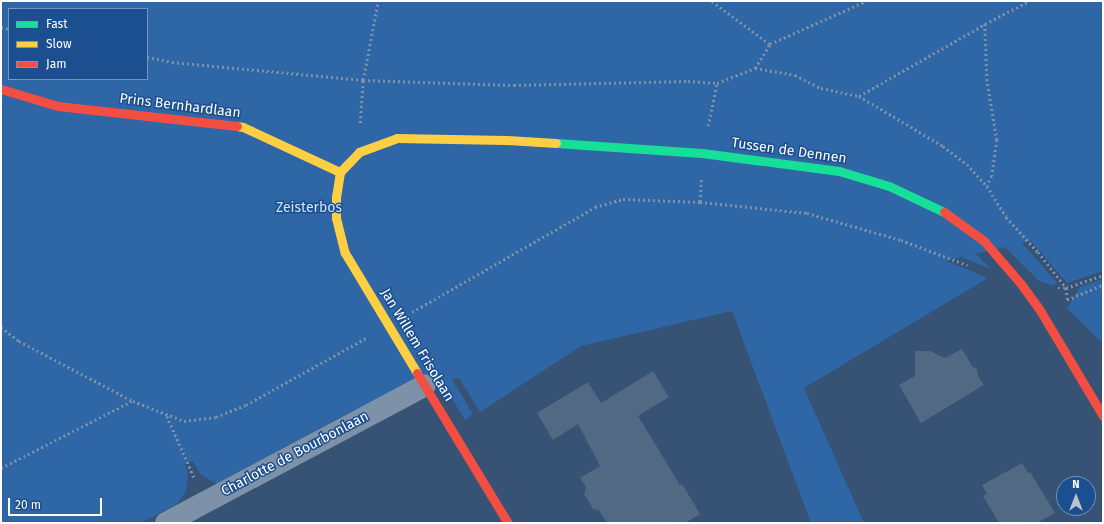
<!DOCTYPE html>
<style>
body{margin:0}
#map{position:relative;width:1104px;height:524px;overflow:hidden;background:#365274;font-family:"Fira Sans",sans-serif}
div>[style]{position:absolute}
.green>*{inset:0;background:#2f66a5}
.building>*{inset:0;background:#526984}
.path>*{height:2.5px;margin-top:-1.25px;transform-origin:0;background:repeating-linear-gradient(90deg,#7d92a8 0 2px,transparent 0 5px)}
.street>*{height:22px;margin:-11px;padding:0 11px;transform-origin:11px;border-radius:11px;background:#7d92a8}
.fast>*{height:9px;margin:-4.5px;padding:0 4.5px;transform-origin:4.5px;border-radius:4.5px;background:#16e098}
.slow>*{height:9px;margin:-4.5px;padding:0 4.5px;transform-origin:4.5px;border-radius:4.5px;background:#ffcf43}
.jam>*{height:9px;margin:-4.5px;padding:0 4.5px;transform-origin:4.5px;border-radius:4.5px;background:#f24e42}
span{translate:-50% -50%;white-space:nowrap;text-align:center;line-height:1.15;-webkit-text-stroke:3px #1b4f8f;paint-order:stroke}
.street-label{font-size:14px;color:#fff}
.park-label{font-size:14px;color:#cfe3fa}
.frame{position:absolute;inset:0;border:2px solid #fff;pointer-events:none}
.legend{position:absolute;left:8px;top:8px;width:140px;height:72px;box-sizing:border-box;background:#1b4f8f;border:1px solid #7695bc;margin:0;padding:5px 7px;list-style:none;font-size:12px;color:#fff}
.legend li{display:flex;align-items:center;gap:8px;height:20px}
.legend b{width:20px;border:1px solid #7695bc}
.north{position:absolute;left:1056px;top:476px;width:40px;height:40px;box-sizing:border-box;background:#1b4f8f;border:1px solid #7695bc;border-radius:50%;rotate:0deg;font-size:11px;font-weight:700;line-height:16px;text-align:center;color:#fff}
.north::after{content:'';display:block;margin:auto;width:14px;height:18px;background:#b9c2ce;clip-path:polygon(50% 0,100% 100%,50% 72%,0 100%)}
.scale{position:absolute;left:8px;top:498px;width:94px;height:18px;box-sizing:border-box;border:2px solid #fff;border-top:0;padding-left:5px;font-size:12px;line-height:14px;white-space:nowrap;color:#fff;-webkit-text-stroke:3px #1b4f8f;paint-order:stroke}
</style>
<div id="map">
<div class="green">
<div style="clip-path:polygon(evenodd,1px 1px,1103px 1px,1103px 271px,1067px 283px,1031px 241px,1022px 243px,1058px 284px,1051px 285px,1039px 281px,1005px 247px,976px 254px,991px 269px,961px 257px,947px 261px,988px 278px,804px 388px,864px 523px,811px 523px,732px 311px,581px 346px,480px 412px,459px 378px,452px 379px,473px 414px,465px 420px,442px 382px,352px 411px,217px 484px,200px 474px,193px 461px,185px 463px,188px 474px,186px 491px,177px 504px,141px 523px,1px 523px,1px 1px,9px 9px,147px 9px,147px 79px,9px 79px,9px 9px)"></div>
<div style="clip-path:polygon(1103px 279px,1103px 339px,1100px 341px,1067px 308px,1080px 287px)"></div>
</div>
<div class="building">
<div style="clip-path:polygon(962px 349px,972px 366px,977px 369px,978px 376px,984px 385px,921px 423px,899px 385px,915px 376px,915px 351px,930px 351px,945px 358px)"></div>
<div style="clip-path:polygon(653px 371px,669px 397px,638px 416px,680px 485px,682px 484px,700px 514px,685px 523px,607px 523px,599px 510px,593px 509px,584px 494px,586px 487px,580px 478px,600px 466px,578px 424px,553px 440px,537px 413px,588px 382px,601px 403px)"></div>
<div style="clip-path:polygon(1022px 463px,1028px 473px,1030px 472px,1055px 513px,1037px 523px,999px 523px,983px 496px,987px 494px,982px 485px)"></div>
</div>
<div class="path">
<div style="left:712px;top:1px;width:72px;rotate:36.6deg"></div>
<div style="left:985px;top:24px;width:55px;rotate:87.9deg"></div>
<div style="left:987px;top:79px;width:62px;rotate:80.7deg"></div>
<div style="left:997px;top:140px;width:36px;rotate:98deg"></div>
<div style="left:992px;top:176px;width:11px;rotate:117deg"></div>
<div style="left:1px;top:27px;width:8px;rotate:14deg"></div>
<div style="left:147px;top:57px;width:25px;rotate:11deg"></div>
<div style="left:172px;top:62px;width:192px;rotate:5.4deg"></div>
<div style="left:363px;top:80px;width:151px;rotate:1.9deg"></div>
<div style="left:514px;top:85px;width:174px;rotate:-1.3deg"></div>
<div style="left:688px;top:81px;width:29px;rotate:4deg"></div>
<div style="left:755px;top:68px;width:41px;rotate:9.9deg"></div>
<div style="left:795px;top:75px;width:29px;rotate:27deg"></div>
<div style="left:821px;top:88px;width:39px;rotate:12deg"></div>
<div style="left:859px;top:96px;width:98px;rotate:30.8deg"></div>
<div style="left:943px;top:146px;width:30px;rotate:37deg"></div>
<div style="left:967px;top:164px;width:30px;rotate:48deg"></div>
<div style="left:987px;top:186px;width:36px;rotate:58deg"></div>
<div style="left:1006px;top:217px;width:47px;rotate:47.6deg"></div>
<div style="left:1038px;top:252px;width:46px;rotate:52.1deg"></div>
<div style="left:1066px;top:288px;width:12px;rotate:81deg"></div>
<div style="left:859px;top:96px;width:145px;rotate:-29.7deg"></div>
<div style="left:985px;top:24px;width:50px;rotate:-27.6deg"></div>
<div style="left:360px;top:123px;width:43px;rotate:-86deg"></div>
<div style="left:363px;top:80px;width:80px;rotate:-79.2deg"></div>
<div style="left:708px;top:126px;width:44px;rotate:-78.2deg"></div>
<div style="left:717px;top:83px;width:41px;rotate:-21.5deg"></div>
<div style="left:755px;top:68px;width:28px;rotate:-58deg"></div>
<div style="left:770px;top:44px;width:105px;rotate:-24.1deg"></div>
<div style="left:700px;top:202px;width:22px;rotate:-87deg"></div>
<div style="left:1058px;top:288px;width:8px"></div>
<div style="left:1066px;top:288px;width:39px;rotate:-19deg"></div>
<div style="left:1067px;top:300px;width:39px;rotate:-23deg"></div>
<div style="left:412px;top:312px;width:211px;rotate:-29.8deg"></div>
<div style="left:595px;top:207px;width:29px;rotate:-16deg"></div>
<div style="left:623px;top:199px;width:77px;rotate:2.2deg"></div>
<div style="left:700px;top:202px;width:108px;rotate:5.9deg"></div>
<div style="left:807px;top:213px;width:98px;rotate:16deg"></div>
<div style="left:901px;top:240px;width:71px;rotate:20.7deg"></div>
<div style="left:1px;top:327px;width:23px;rotate:38deg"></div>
<div style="left:19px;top:341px;width:129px;rotate:27.8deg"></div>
<div style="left:133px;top:401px;width:55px;rotate:21.4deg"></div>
<div style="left:184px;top:421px;width:32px;rotate:-7deg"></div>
<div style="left:216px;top:417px;width:32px;rotate:-22deg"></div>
<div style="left:246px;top:405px;width:137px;rotate:-29.2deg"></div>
<div style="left:167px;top:416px;width:67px;rotate:66.1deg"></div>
<div style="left:1px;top:468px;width:147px;rotate:-27.1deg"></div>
</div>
<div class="street">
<div style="left:166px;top:523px;width:293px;rotate:-28deg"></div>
</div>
<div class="fast">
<div style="left:556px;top:143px;width:146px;rotate:3.9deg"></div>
<div style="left:702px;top:153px;width:138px;rotate:7.5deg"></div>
<div style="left:839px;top:171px;width:52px;rotate:16.7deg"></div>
<div style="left:889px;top:186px;width:61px;rotate:25.3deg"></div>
</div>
<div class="slow">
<div style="left:237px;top:126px;width:6px;rotate:9deg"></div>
<div style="left:243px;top:127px;width:107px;rotate:24.9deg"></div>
<div style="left:340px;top:172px;width:28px;rotate:-46deg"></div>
<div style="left:359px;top:152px;width:40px;rotate:-20.2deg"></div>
<div style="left:397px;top:138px;width:109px;rotate:1.1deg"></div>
<div style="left:506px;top:140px;width:50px;rotate:3.4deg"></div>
<div style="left:340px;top:172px;width:25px;rotate:99deg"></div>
<div style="left:336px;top:197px;width:21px;rotate:90deg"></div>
<div style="left:336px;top:218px;width:36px;rotate:76deg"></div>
<div style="left:345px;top:253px;width:140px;rotate:59deg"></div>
</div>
<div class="jam">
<div style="left:1px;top:89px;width:59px;rotate:16.6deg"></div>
<div style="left:58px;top:106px;width:180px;rotate:6.4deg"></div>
<div style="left:944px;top:212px;width:49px;rotate:35.9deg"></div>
<div style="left:984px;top:241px;width:57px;rotate:49.3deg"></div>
<div style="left:1021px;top:284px;width:34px;rotate:54deg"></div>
<div style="left:1041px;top:312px;width:121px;rotate:59.2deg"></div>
<div style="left:417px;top:373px;width:175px;rotate:58.8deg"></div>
</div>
<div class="street-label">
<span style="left:180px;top:106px;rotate:7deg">Prins Bernhardlaan</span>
<span style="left:789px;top:151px;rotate:8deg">Tussen de Dennen</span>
<span style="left:417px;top:345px;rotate:59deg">Jan Willem Frisolaan</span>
<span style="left:295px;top:454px;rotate:-28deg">Charlotte de Bourbonlaan</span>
</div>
<div class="park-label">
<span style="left:309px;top:208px">Zeisterbos</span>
</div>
<div class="frame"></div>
<ul class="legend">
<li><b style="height:5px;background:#16e098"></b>Fast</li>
<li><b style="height:5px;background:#ffcf43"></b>Slow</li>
<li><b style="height:5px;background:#f24e42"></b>Jam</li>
</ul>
<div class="north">N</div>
<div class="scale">20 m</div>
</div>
